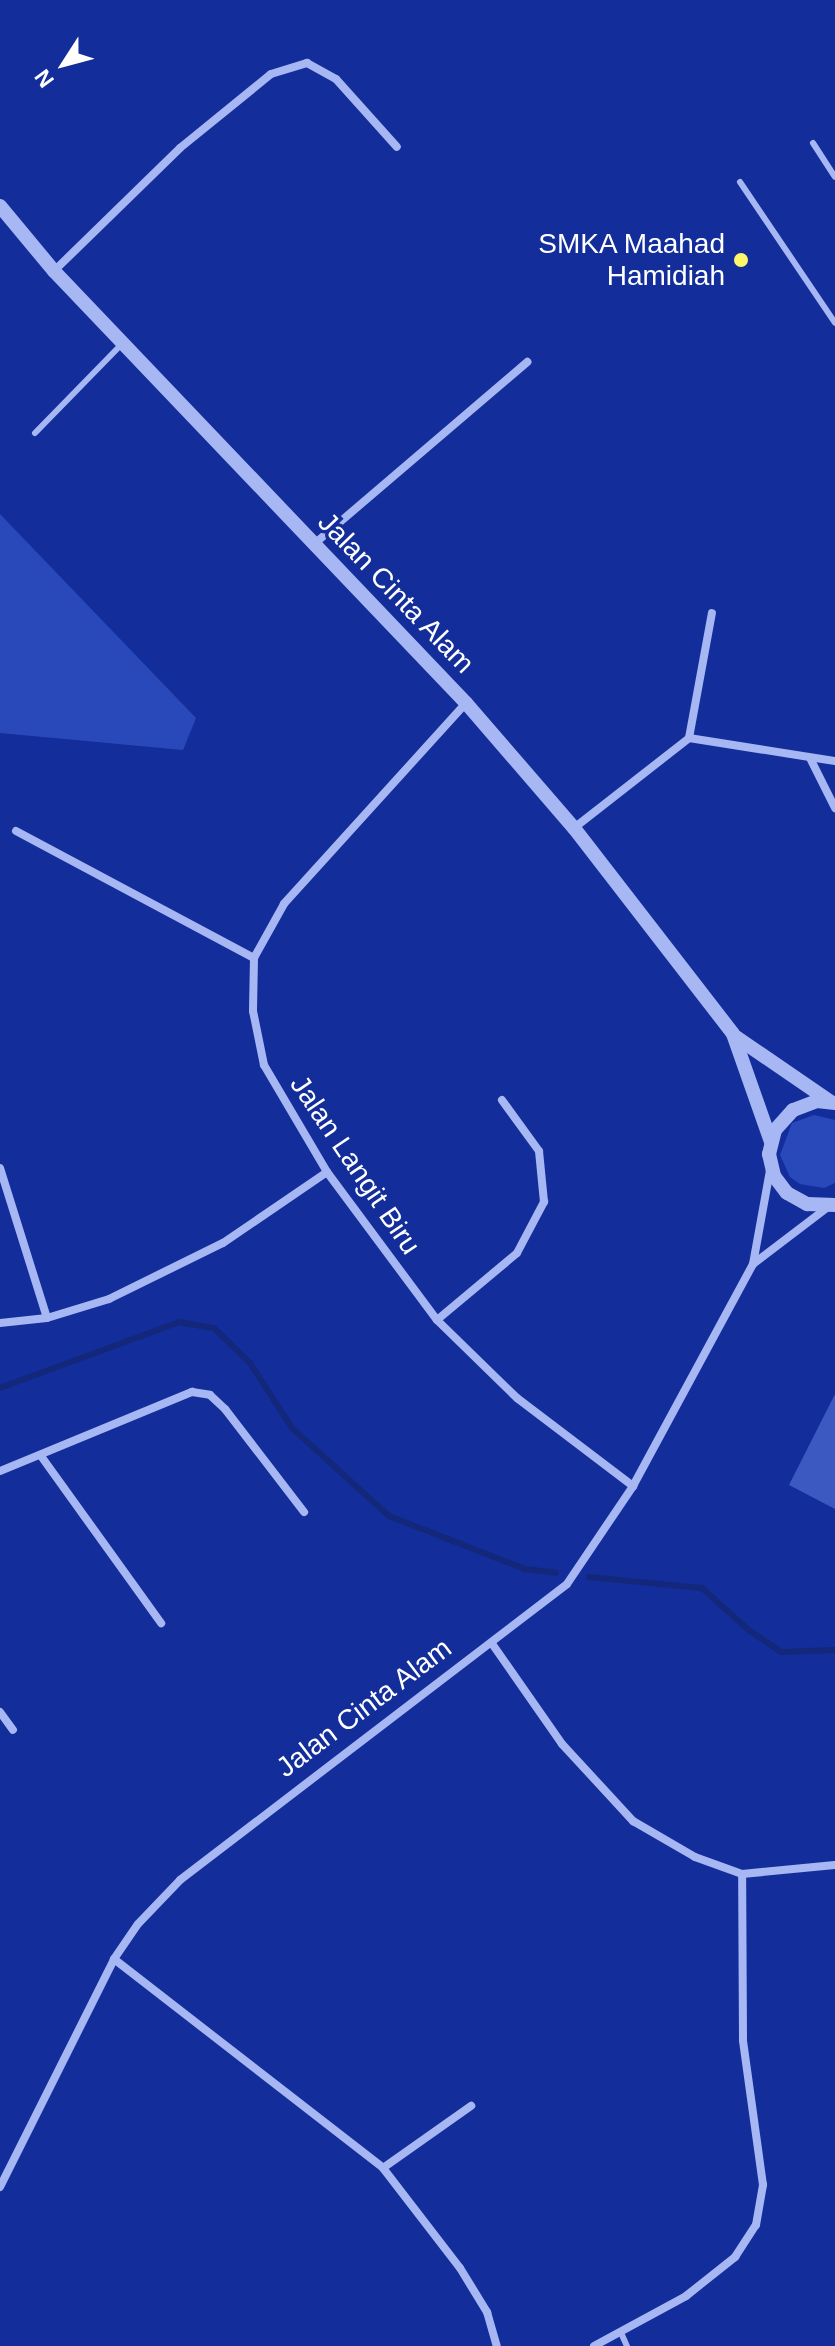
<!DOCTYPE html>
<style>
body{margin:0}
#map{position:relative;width:835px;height:2346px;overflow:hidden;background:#132e9a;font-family:Arial,sans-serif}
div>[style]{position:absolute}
.green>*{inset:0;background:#2949ba}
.stream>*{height:6px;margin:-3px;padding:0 3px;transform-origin:3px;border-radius:3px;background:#13277b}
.building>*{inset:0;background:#3c58c1}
.service>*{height:6px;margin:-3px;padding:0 3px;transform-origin:3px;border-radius:3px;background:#a6b7f3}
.minor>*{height:8px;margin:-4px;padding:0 4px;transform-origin:4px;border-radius:4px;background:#a6b7f3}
.tertiary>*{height:14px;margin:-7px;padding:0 7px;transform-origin:7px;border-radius:7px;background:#a6b7f3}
.dots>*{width:22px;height:22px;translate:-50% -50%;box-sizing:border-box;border:4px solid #132e9a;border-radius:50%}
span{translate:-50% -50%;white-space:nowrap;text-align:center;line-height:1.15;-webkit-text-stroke:7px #132e9a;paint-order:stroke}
.poi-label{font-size:28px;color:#fff}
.right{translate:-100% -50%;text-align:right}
.street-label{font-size:28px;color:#fff}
.north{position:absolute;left:24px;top:24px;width:80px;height:80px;-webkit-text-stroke:6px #132e9a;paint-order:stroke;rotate:234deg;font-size:22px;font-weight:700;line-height:32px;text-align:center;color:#fff}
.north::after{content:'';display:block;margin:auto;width:28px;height:36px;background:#fff;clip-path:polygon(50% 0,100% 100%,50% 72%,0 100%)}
</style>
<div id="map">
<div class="green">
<div style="clip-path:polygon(0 514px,196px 718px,183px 750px,0 733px)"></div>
<div style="clip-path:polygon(814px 1115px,835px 1120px,835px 1183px,824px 1188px,800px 1184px,790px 1177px,780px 1155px,792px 1123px)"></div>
</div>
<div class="stream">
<div style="left:0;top:1388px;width:191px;rotate:-20.2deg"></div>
<div style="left:179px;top:1322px;width:36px;rotate:10deg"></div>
<div style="left:214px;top:1328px;width:50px;rotate:44.2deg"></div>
<div style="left:250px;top:1363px;width:77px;rotate:57.1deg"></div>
<div style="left:292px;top:1428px;width:131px;rotate:42.2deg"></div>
<div style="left:389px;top:1516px;width:146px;rotate:21.3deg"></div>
<div style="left:525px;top:1569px;width:31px;rotate:7deg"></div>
<div style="left:589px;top:1577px;width:114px;rotate:5.6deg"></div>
<div style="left:702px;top:1588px;width:64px;rotate:41.9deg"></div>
<div style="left:750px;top:1631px;width:37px;rotate:34deg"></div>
<div style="left:781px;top:1652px;width:54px;rotate:-2.1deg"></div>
</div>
<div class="building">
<div style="clip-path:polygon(835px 1394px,835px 1509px,789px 1485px)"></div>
</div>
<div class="service">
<div style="left:813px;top:143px;width:40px;rotate:57.1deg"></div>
<div style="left:740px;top:182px;width:170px;rotate:56deg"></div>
<div style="left:35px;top:433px;width:124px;rotate:-45.7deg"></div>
<div style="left:622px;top:2335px;width:12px;rotate:66deg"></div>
</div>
<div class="minor">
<div style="left:54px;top:271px;width:176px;rotate:-44.3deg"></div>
<div style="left:180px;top:148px;width:117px;rotate:-39.1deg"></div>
<div style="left:271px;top:74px;width:38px;rotate:-17deg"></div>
<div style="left:307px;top:63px;width:33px;rotate:29deg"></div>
<div style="left:336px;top:79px;width:91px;rotate:48.1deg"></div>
<div style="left:313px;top:545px;width:282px;rotate:-40.5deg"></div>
<div style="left:466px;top:703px;width:271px;rotate:132.2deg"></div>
<div style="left:284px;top:904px;width:62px;rotate:119.1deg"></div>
<div style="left:254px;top:958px;width:53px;rotate:91.1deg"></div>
<div style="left:253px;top:1011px;width:55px;rotate:78.5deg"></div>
<div style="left:264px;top:1065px;width:124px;rotate:59.5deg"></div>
<div style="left:327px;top:1172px;width:184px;rotate:53.4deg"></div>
<div style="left:437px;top:1320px;width:112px;rotate:44.3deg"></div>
<div style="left:517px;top:1398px;width:146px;rotate:37.2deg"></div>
<div style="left:689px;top:738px;width:127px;rotate:-79.6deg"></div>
<div style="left:811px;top:760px;width:54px;rotate:63.4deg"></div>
<div style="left:574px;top:828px;width:146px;rotate:-38deg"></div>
<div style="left:689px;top:738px;width:148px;rotate:9deg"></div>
<div style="left:16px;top:831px;width:270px;rotate:28.1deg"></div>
<div style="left:0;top:1168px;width:157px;rotate:72.6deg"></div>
<div style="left:753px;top:1264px;width:94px;rotate:-37.2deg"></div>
<div style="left:437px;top:1320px;width:104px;rotate:-39.9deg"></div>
<div style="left:517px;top:1253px;width:58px;rotate:-62.1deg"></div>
<div style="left:544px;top:1202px;width:51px;rotate:-95.6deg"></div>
<div style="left:539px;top:1151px;width:63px;rotate:-126deg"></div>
<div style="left:0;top:1323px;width:47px;rotate:-6.1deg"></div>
<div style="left:47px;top:1318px;width:65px;rotate:-17deg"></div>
<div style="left:109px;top:1299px;width:127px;rotate:-26.2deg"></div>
<div style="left:223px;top:1243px;width:126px;rotate:-34.3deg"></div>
<div style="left:41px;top:1456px;width:206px;rotate:54.3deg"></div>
<div style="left:0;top:1471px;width:208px;rotate:-22.4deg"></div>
<div style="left:192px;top:1392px;width:18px;rotate:9deg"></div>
<div style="left:210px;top:1395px;width:21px;rotate:43deg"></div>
<div style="left:225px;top:1409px;width:130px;rotate:52.5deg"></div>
<div style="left:493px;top:1645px;width:121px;rotate:55.1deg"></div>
<div style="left:562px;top:1744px;width:105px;rotate:47.3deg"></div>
<div style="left:633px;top:1821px;width:72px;rotate:30.1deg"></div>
<div style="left:695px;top:1857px;width:50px;rotate:19.9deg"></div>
<div style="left:742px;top:1874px;width:93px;rotate:-5.5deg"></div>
<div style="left:0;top:1712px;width:22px;rotate:54deg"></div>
<div style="left:114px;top:1959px;width:341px;rotate:37.8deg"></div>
<div style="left:383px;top:2168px;width:126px;rotate:52.4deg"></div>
<div style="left:460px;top:2268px;width:52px;rotate:58.5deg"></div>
<div style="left:487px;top:2312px;width:35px;rotate:74deg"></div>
<div style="left:383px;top:2168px;width:108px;rotate:-35.2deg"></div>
<div style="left:0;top:2187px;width:255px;rotate:-63.4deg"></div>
<div style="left:114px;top:1959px;width:42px;rotate:-55.6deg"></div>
<div style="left:138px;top:1924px;width:61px;rotate:-46.3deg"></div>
<div style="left:180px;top:1880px;width:487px;rotate:-37.4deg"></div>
<div style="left:567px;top:1584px;width:118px;rotate:-56deg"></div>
<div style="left:633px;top:1486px;width:252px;rotate:-61.6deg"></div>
<div style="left:753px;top:1264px;width:96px;rotate:-79.7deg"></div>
<div style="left:594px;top:2346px;width:105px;rotate:-28.5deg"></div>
<div style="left:686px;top:2296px;width:63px;rotate:-38.5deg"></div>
<div style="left:735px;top:2257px;width:38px;rotate:-57deg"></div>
<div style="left:756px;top:2225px;width:41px;rotate:-80.1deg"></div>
<div style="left:763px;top:2185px;width:146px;rotate:-97.9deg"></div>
<div style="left:743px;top:2040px;width:166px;rotate:-90.3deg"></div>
</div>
<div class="tertiary">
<div style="left:0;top:206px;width:85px;rotate:50.3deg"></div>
<div style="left:54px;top:271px;width:597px;rotate:46.36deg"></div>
<div style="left:466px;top:703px;width:165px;rotate:49.2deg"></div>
<div style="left:574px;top:828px;width:260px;rotate:52.3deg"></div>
<div style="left:733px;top:1034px;width:114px;rotate:70.6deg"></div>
<div style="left:736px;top:1037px;width:115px;rotate:34.4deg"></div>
<div style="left:835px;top:1103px;width:18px;rotate:-174deg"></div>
<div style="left:817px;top:1101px;width:26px;rotate:159deg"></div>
<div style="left:793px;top:1110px;width:27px;rotate:132deg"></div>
<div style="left:775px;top:1130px;width:25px;rotate:104deg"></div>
<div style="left:769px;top:1154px;width:23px;rotate:77deg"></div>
<div style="left:774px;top:1176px;width:21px;rotate:53deg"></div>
<div style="left:787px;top:1193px;width:23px;rotate:29deg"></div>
<div style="left:807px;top:1204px;width:28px;rotate:2deg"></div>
</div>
<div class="dots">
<div style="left:741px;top:260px;background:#fff769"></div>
</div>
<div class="poi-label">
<span class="right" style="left:725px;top:260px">SMKA Maahad<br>Hamidiah</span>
</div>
<div class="street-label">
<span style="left:396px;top:593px;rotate:46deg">Jalan Cinta Alam</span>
<span style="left:355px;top:1165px;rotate:56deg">Jalan Langit Biru</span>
<span style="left:364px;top:1708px;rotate:-37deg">Jalan Cinta Alam</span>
</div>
<div class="north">N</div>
</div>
